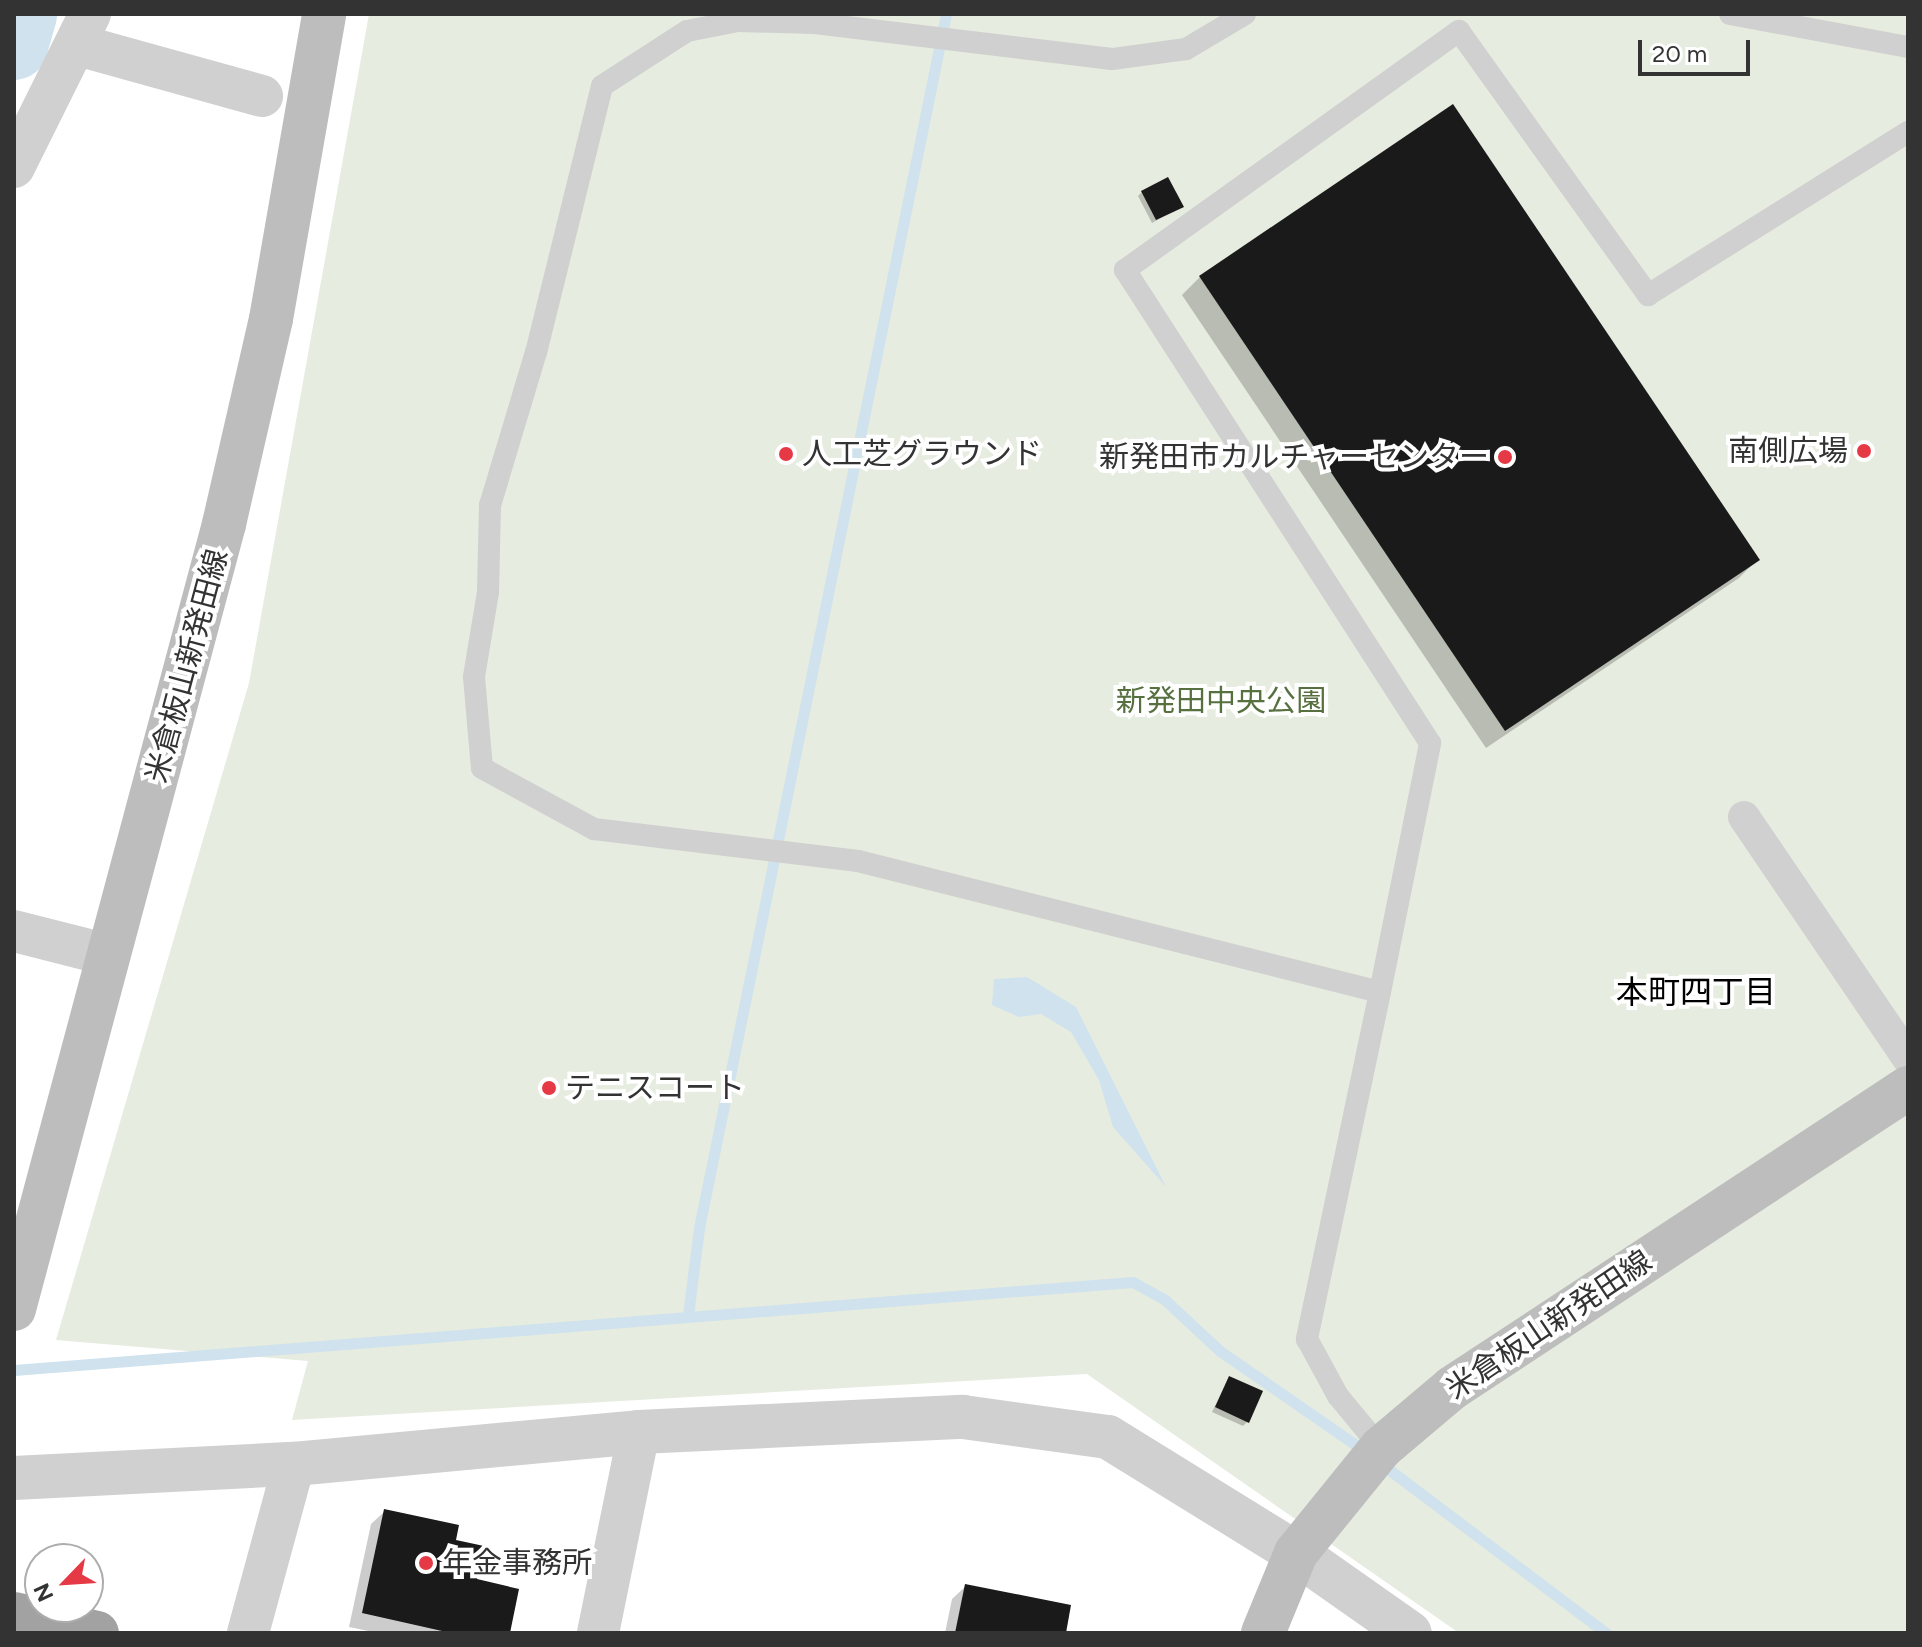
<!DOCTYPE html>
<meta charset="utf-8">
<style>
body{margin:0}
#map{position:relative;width:1922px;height:1647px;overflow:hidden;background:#fff;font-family:Figtree,"Noto Sans JP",sans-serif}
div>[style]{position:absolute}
.green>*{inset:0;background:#e6ecdf}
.water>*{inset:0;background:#cfe2ee}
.shadow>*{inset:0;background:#0003}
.stream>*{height:11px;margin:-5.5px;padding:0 5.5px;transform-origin:5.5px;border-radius:5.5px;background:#cfe2ee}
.river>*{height:68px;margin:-34px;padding:0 34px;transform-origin:34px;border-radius:34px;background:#cfe2ee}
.building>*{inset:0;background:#1a1a1a}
.service>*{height:22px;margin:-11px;padding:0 11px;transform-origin:11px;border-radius:11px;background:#d0d0d0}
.pedestrian>*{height:32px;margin:-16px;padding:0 16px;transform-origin:16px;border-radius:16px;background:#d0d0d0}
.minor>*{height:42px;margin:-21px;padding:0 21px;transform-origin:21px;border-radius:21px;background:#d0d0d0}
.tertiary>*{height:44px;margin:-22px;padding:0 22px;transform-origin:22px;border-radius:22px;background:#d0d0d0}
.secondary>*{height:44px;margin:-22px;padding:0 22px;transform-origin:22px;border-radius:22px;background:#bdbdbd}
.trunk>*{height:44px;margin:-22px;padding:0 22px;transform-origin:22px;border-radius:22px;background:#a2a2a2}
.dots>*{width:22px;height:22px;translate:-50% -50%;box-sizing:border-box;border:4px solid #fff;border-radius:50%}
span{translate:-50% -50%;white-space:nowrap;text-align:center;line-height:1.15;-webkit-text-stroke:8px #fff;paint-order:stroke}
.poi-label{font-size:30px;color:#333}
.right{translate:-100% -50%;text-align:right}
.left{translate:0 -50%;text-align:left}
.street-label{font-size:30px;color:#333}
.park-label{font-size:30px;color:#56703f}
.neighbourhood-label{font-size:32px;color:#000}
.frame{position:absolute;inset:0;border:16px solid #333;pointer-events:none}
.north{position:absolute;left:24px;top:1543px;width:80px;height:80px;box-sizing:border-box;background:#fff;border:2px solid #adadad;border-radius:50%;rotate:245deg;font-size:22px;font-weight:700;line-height:32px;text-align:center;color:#333}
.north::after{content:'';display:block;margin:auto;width:28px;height:36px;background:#e63946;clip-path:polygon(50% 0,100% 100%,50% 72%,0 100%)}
.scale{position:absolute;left:1638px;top:40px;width:112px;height:36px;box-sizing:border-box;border:4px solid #333;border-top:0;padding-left:10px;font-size:24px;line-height:28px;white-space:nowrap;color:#333;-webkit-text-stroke:6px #fff;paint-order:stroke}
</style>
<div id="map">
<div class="green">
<div style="clip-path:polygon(369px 14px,1908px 14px,1908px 1633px,1459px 1633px,1087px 1374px,292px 1420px,308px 1361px,56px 1340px,249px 683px)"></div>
</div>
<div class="water">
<div style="clip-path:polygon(1027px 977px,1076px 1007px,1166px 1187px,1113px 1127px,1099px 1080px,1071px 1032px,1041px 1014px,1019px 1017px,992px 1005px,994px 979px)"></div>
</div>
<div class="shadow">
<div style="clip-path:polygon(1142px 192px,1181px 207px,1152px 223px,1138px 196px)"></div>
<div style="clip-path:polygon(1200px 277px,1757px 560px,1739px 578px,1486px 748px,1182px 295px)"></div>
<div style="clip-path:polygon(1229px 1378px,1247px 1422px,1243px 1426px,1212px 1412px)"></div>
<div style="clip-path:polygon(385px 1511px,453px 1541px,508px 1633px,378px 1633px,349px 1627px,371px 1524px)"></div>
<div style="clip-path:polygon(966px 1586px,1064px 1633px,945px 1633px,952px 1599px)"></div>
</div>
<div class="stream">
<div style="left:688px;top:1315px;width:88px;rotate:-82.8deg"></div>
<div style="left:699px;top:1228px;width:1239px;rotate:-78.5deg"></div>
<div style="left:14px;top:1370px;width:1122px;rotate:-4.5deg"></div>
<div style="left:1133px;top:1282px;width:35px;rotate:29deg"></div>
<div style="left:1164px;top:1299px;width:76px;rotate:42.9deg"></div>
<div style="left:1220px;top:1351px;width:178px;rotate:34.7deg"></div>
<div style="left:1379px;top:1462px;width:284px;rotate:37deg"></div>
</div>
<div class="river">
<div style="left:14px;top:46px;width:33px;rotate:-74deg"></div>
</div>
<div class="building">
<div style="clip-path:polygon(1453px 104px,1760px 560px,1505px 731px,1199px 276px)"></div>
<div style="clip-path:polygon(1168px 177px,1184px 207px,1156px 220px,1141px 191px)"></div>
<div style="clip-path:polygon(1229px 1376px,1263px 1391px,1249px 1423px,1215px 1407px)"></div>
<div style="clip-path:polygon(384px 1509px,459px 1525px,456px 1540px,484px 1546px,477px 1579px,519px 1589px,510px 1633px,451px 1633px,362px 1613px)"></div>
<div style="clip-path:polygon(965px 1584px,1071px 1605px,1066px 1633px,955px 1633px)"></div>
</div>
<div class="service">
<div style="left:1245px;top:14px;width:69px;rotate:149.3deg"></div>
<div style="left:1186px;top:49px;width:75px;rotate:172.3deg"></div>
<div style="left:1112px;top:59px;width:299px;rotate:-173.1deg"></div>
<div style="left:815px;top:23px;width:77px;rotate:-178.5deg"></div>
<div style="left:738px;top:21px;width:52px;rotate:168.9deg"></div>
<div style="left:687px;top:31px;width:101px;rotate:147.1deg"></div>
<div style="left:602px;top:86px;width:274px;rotate:103.9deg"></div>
<div style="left:536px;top:352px;width:160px;rotate:106.7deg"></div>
<div style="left:490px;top:505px;width:87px;rotate:91.3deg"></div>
<div style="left:488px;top:592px;width:86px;rotate:99.4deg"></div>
<div style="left:474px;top:677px;width:91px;rotate:85deg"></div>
<div style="left:482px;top:768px;width:128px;rotate:28.6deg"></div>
<div style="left:594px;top:829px;width:266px;rotate:6.9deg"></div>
<div style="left:858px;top:861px;width:538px;rotate:14.09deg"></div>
<div style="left:1380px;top:992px;width:355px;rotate:101.9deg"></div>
<div style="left:1307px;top:1339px;width:65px;rotate:61.5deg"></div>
<div style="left:1338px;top:1396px;width:67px;rotate:50.4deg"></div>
<div style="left:1730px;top:14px;width:181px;rotate:10.5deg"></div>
<div style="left:1380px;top:992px;width:254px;rotate:-78.6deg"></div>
<div style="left:1430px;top:743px;width:563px;rotate:-122.81deg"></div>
<div style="left:1125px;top:270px;width:411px;rotate:-35.6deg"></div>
<div style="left:1459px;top:31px;width:325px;rotate:54.4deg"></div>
<div style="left:1648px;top:295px;width:307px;rotate:-32.1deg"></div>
</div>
<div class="pedestrian">
<div style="left:1744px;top:817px;width:292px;rotate:55.8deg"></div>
</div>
<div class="minor">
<div style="left:78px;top:45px;width:191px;rotate:15.5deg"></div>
<div style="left:14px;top:167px;width:171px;rotate:-63.6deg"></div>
<div style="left:14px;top:931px;width:98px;rotate:14.2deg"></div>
<div style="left:248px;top:1633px;width:175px;rotate:-74.8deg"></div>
<div style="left:598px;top:1633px;width:205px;rotate:-78.5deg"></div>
</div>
<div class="tertiary">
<div style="left:14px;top:1478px;width:280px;rotate:-2.9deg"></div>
<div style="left:294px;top:1464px;width:346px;rotate:-5.3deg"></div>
<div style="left:639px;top:1432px;width:324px;rotate:-2.7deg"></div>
<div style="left:963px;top:1417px;width:146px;rotate:7.9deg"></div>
<div style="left:1108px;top:1437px;width:221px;rotate:31.7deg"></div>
<div style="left:1296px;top:1553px;width:139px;rotate:35.1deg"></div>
</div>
<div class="secondary">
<div style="left:14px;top:1309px;width:813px;rotate:-75.02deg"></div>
<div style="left:224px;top:524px;width:210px;rotate:-77.1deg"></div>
<div style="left:271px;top:319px;width:310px;rotate:-80.1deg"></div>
<div style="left:1263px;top:1633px;width:87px;rotate:-67.6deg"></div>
<div style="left:1296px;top:1553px;width:135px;rotate:-51deg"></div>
<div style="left:1381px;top:1448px;width:93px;rotate:-40.2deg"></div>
<div style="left:1452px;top:1388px;width:546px;rotate:-33.34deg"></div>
</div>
<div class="trunk">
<div style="left:14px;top:1614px;width:85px;rotate:12.9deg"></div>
</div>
<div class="dots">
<div style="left:1864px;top:451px;background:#e63946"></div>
<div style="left:786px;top:454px;background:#e63946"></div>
<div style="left:1505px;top:457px;background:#e63946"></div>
<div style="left:549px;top:1088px;background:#e63946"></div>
<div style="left:426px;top:1563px;background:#e63946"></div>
</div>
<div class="poi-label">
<span class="right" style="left:1848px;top:451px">南側広場</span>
<span class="left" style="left:802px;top:454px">人工芝グラウンド</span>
<span class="right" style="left:1489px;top:457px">新発田市カルチャーセンター</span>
<span class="left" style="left:565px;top:1088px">テニスコート</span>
<span class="left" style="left:442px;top:1563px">年金事務所</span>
</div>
<div class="street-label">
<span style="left:187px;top:666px;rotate:-75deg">米倉板山新発田線</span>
<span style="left:1549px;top:1325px;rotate:-34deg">米倉板山新発田線</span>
</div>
<div class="park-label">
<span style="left:1221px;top:701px">新発田中央公園</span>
</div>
<div class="neighbourhood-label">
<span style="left:1696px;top:992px">本町四丁目</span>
</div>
<div class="frame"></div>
<div class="north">N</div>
<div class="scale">20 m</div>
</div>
